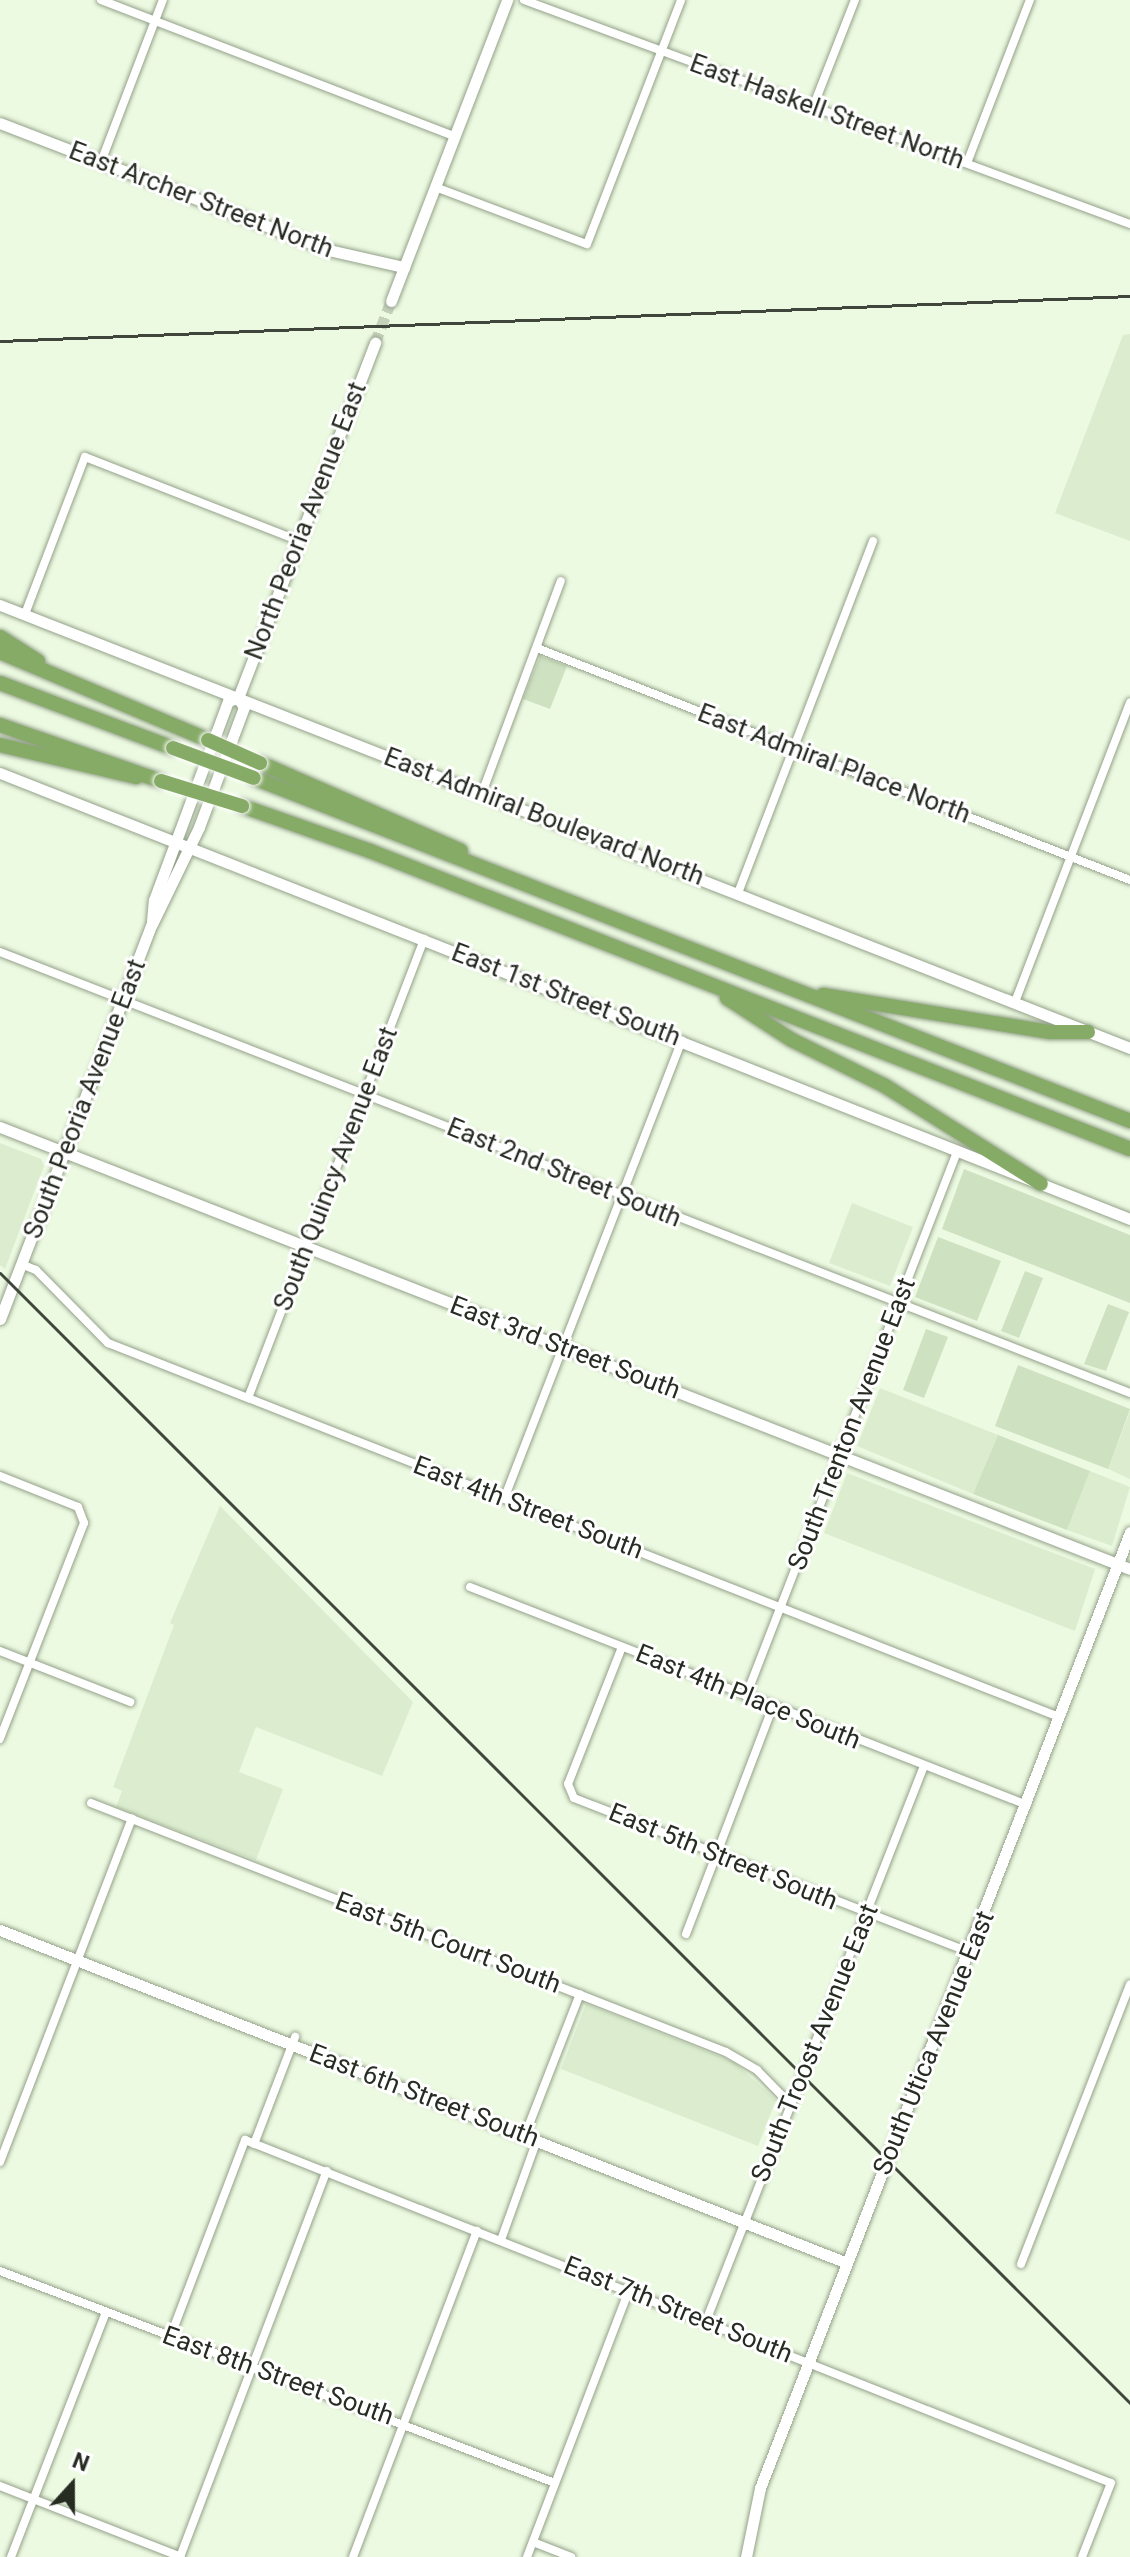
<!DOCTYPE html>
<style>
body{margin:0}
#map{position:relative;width:1130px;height:2557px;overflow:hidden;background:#ecfae1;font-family:Roboto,sans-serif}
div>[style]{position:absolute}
.built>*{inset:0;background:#dbedce}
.green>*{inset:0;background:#cee1c1}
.secondary-tunnel>*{height:11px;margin-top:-5.5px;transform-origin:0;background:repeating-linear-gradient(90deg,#c5d1bb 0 11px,transparent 0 16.5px)}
.roads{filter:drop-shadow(0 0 2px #94a18a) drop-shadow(0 0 2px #94a18a)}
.street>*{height:8px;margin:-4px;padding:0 4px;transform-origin:4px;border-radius:4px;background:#fff}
.secondary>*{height:11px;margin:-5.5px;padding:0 5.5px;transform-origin:5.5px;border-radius:5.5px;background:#fff}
.highway>*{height:14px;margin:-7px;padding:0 7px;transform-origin:7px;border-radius:7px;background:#86ab67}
.rail>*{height:3px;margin:-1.5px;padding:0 1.5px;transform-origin:1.5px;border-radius:1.5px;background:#40463b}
.bridges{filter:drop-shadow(0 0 2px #fff) drop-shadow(0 0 2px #fff)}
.highway-bridge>*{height:14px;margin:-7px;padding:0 7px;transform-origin:7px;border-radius:7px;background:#86ab67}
span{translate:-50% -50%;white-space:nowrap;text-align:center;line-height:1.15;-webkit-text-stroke:6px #fff;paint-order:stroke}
.street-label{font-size:26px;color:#272c23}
.north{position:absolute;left:32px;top:2445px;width:80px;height:80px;-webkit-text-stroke:6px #fff;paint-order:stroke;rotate:21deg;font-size:22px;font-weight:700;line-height:32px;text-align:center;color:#272c23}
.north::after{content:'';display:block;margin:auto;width:28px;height:36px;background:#272c23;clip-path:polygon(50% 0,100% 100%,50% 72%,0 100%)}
</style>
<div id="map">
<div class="built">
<div style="clip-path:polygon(1130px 334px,1130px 541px,1055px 513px,1123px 335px)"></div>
<div style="clip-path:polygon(0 1143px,41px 1159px,44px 1166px,5px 1269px,0 1265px)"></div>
<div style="clip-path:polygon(852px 1203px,913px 1227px,890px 1286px,829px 1263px)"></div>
<div style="clip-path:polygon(880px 1388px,998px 1435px,973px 1494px,857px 1446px)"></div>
<div style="clip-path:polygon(1130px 1411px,1130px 1479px,1108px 1469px)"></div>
<div style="clip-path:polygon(1090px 1471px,1130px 1487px,1112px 1546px,1067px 1530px)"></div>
<div style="clip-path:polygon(847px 1473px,1095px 1569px,1075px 1631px,824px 1533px)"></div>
<div style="clip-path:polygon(220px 1506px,413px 1702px,382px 1776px,256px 1727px,239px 1772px,283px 1789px,256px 1860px,116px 1807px,122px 1791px,113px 1787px,174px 1625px,170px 1623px)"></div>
<div style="clip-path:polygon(586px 2004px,734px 2062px,776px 2100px,758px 2146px,561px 2069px)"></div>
</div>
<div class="green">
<div style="clip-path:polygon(540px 656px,567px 666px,550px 709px,523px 699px)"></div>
<div style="clip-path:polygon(964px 1169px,1130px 1235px,1130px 1303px,942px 1229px)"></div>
<div style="clip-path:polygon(938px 1237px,1001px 1261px,977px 1321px,915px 1297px)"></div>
<div style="clip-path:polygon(1025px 1271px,1043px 1278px,1019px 1338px,1001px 1331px)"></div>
<div style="clip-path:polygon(1108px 1304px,1129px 1312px,1106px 1371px,1084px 1364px)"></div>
<div style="clip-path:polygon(926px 1329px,948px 1337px,924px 1398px,903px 1390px)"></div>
<div style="clip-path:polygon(1018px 1365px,1130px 1409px,1108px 1469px,995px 1426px)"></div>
<div style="clip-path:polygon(998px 1435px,1090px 1471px,1067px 1530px,973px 1494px)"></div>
</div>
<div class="secondary-tunnel">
<div style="left:375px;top:343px;width:45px;rotate:-69.1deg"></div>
</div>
<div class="roads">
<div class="street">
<div style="left:101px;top:0;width:378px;rotate:21.1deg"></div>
<div style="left:524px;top:0;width:646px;rotate:20.29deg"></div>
<div style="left:813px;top:107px;width:115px;rotate:-68.6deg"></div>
<div style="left:101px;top:162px;width:173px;rotate:-69.1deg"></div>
<div style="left:967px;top:163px;width:175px;rotate:-68.9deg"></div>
<div style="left:435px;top:187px;width:162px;rotate:20.6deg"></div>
<div style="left:587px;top:244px;width:261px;rotate:-68.9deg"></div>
<div style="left:25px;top:614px;width:168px;rotate:-69.1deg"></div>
<div style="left:85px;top:457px;width:230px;rotate:21.4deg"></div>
<div style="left:537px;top:648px;width:637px;rotate:21.37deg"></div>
<div style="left:482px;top:793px;width:226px;rotate:-69.6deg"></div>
<div style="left:738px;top:893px;width:377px;rotate:-69deg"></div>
<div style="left:0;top:952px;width:1213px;rotate:21.32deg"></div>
<div style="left:1015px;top:1002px;width:321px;rotate:-69deg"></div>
<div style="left:21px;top:1264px;width:16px;rotate:22deg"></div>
<div style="left:36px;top:1270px;width:103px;rotate:45.4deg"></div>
<div style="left:108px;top:1343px;width:1022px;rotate:21.47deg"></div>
<div style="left:248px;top:1398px;width:492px;rotate:-69deg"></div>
<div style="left:0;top:1476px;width:84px;rotate:21.7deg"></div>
<div style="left:78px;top:1507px;width:17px;rotate:69deg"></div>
<div style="left:84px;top:1523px;width:232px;rotate:111.3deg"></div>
<div style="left:504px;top:1499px;width:492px;rotate:-68.8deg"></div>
<div style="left:470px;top:1587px;width:598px;rotate:21.37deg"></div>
<div style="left:622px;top:1647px;width:147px;rotate:111.5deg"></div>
<div style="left:568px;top:1784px;width:15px;rotate:67deg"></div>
<div style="left:574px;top:1798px;width:425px;rotate:21.3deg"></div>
<div style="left:0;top:1651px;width:140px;rotate:21.4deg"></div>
<div style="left:746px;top:1696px;width:583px;rotate:-68.8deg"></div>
<div style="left:91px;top:1803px;width:682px;rotate:21.41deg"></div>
<div style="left:726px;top:2052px;width:36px;rotate:30deg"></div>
<div style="left:757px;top:2070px;width:49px;rotate:45.8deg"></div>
<div style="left:686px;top:1934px;width:244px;rotate:-69.1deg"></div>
<div style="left:525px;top:2135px;width:151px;rotate:-68.7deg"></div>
<div style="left:254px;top:2144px;width:115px;rotate:-69deg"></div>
<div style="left:0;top:2162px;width:368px;rotate:-69deg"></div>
<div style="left:501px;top:2240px;width:106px;rotate:-70.2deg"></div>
<div style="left:1021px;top:2264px;width:300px;rotate:-68.7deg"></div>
<div style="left:0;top:2271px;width:594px;rotate:20.91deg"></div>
<div style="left:706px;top:2321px;width:596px;rotate:-68.56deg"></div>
<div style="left:171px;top:2335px;width:209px;rotate:-69.2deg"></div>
<div style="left:245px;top:2140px;width:931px;rotate:21.61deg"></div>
<div style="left:1111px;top:2483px;width:79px;rotate:111.4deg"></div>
<div style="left:0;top:2486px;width:194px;rotate:21.4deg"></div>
<div style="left:533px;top:2542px;width:41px;rotate:21.5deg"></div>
<div style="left:11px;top:2557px;width:263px;rotate:-68.8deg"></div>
<div style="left:180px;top:2557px;width:413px;rotate:-69.2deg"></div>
<div style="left:353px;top:2557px;width:349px;rotate:-69.2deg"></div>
<div style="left:527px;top:2557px;width:286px;rotate:-69.1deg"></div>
</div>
<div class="secondary">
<div style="left:0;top:123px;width:353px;rotate:21.1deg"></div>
<div style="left:329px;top:250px;width:77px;rotate:12.8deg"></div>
<div style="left:391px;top:301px;width:323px;rotate:-68.9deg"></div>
<div style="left:0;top:605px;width:1214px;rotate:21.41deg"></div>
<div style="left:238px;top:698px;width:381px;rotate:-68.9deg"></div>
<div style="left:0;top:773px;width:1215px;rotate:21.54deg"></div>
<div style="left:152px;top:921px;width:21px;rotate:-85deg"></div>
<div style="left:154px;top:900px;width:212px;rotate:-69.6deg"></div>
<div style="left:228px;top:701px;width:10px;rotate:-17deg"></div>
<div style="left:0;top:1127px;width:1213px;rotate:21.36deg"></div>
<div style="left:0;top:1319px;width:423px;rotate:-69deg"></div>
<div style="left:152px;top:924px;width:108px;rotate:-64.1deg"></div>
<div style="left:199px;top:827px;width:128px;rotate:-69.4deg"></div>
<div style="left:244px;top:707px;width:11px;rotate:-124deg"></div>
<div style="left:0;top:1930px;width:910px;rotate:21.46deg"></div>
<div style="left:746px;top:2557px;width:70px;rotate:-78.5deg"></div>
<div style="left:760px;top:2488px;width:1025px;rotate:-68.84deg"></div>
</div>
<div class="highway">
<div style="left:0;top:637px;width:45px;rotate:32.3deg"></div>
<div style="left:0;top:652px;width:226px;rotate:22.9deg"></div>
<div style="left:0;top:683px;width:185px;rotate:20.6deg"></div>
<div style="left:0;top:725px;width:170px;rotate:19.2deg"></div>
<div style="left:0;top:745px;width:140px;rotate:13.2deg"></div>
<div style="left:260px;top:763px;width:219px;rotate:23.6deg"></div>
<div style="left:254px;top:778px;width:941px;rotate:21.38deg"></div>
<div style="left:242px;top:806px;width:136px;rotate:19.4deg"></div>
<div style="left:370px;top:851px;width:816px;rotate:21.41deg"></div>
<div style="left:823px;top:995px;width:230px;rotate:9.3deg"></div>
<div style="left:1050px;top:1032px;width:38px"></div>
<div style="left:727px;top:998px;width:77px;rotate:32.9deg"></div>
<div style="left:792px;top:1040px;width:104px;rotate:26.3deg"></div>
<div style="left:885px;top:1086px;width:184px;rotate:32.1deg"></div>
</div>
</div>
<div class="rail">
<div style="left:0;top:341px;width:1131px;rotate:-2.28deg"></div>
<div style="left:0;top:1273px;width:1598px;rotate:45deg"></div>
</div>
<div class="bridges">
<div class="highway-bridge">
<div style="left:208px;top:740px;width:57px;rotate:23.9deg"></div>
<div style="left:173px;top:748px;width:86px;rotate:20.3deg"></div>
<div style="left:161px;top:781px;width:85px;rotate:17.2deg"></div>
</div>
</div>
<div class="street-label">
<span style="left:827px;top:112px;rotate:20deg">East Haskell Street North</span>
<span style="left:201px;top:200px;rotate:21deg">East Archer Street North</span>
<span style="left:306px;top:521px;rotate:-69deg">North Peoria Avenue East</span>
<span style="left:834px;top:764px;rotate:21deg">East Admiral Place North</span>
<span style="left:544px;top:817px;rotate:21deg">East Admiral Boulevard North</span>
<span style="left:566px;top:995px;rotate:21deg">East 1st Street South</span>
<span style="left:85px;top:1099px;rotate:-69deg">South Peoria Avenue East</span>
<span style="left:336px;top:1169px;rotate:-69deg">South Quincy Avenue East</span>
<span style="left:564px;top:1173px;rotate:22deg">East 2nd Street South</span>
<span style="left:565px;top:1348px;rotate:21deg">East 3rd Street South</span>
<span style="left:852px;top:1424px;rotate:-69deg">South Trenton Avenue East</span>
<span style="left:528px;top:1508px;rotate:21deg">East 4th Street South</span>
<span style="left:748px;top:1697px;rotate:22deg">East 4th Place South</span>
<span style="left:723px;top:1857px;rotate:22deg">East 5th Street South</span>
<span style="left:448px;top:1943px;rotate:21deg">East 5th Court South</span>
<span style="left:815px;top:2043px;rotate:-68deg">South Troost Avenue East</span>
<span style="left:934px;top:2043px;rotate:-68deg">South Utica Avenue East</span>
<span style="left:424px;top:2096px;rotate:21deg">East 6th Street South</span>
<span style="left:678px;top:2310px;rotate:22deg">East 7th Street South</span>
<span style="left:278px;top:2376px;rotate:20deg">East 8th Street South</span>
</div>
<div class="north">N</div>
</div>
